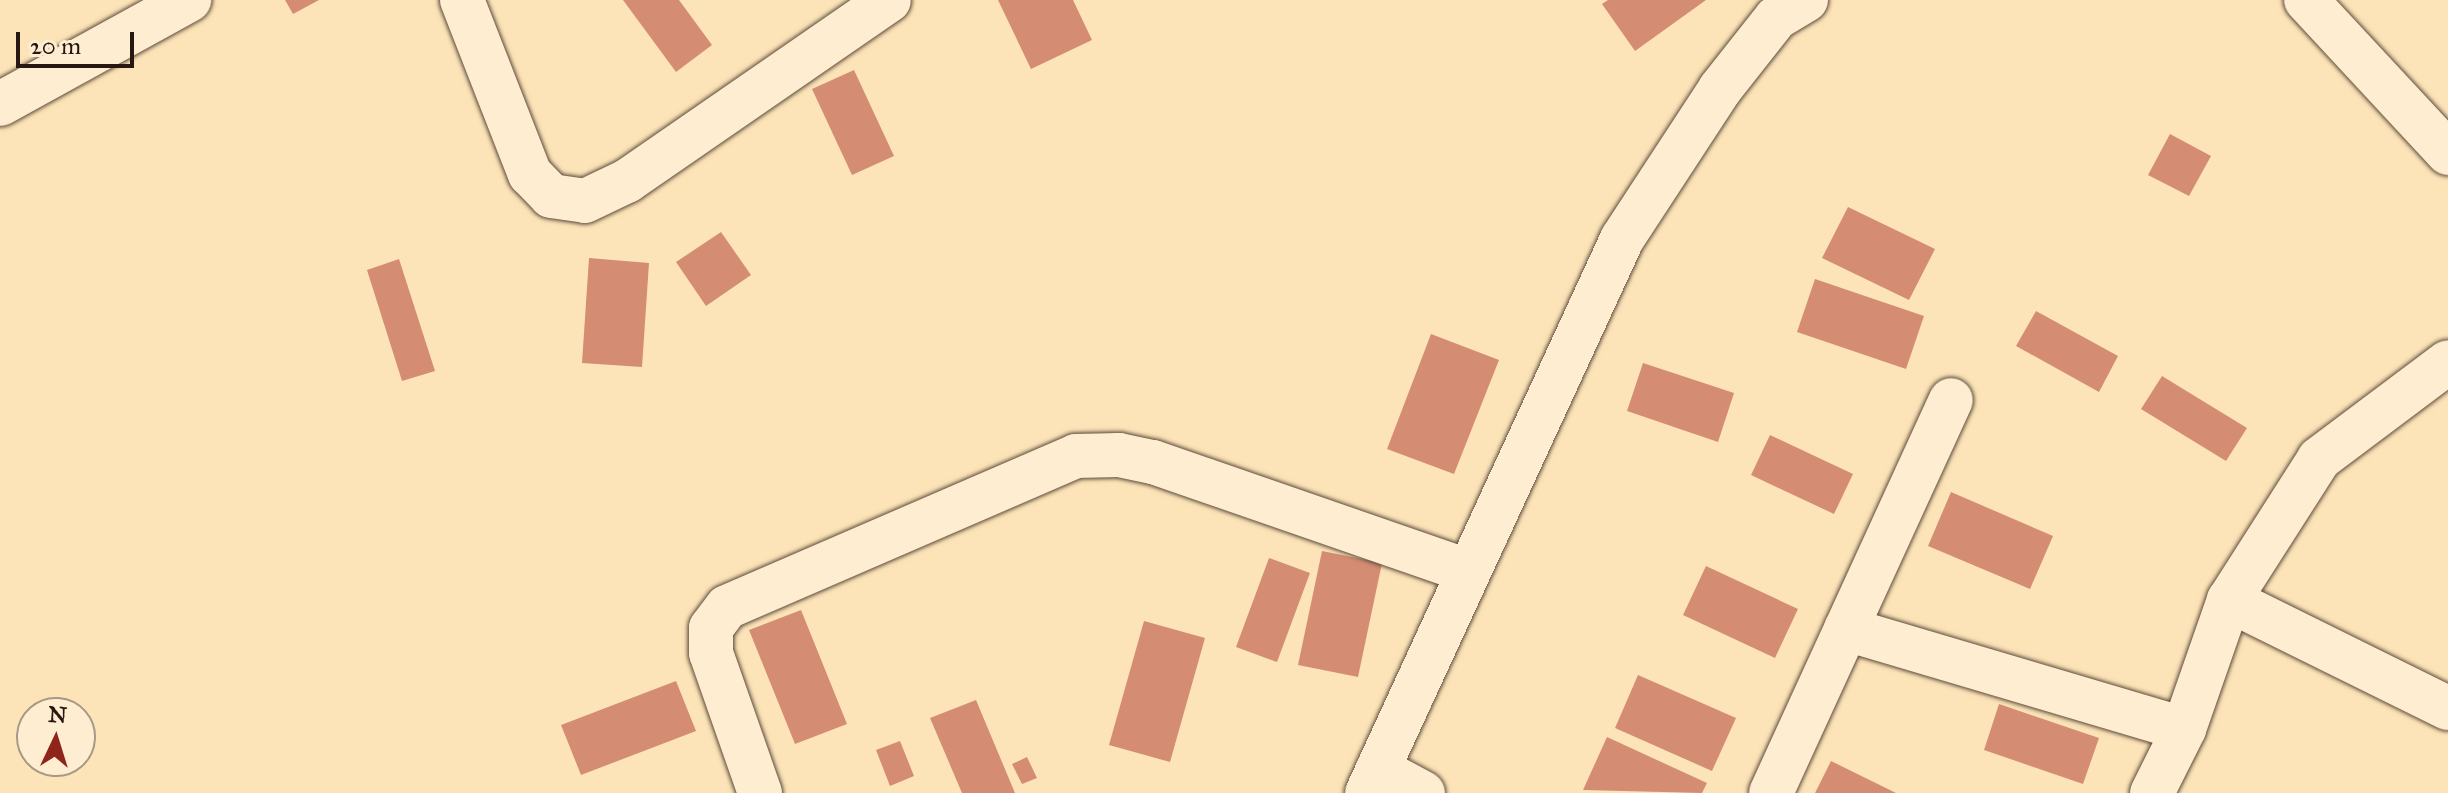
<!DOCTYPE html>
<style>
body{margin:0}
#map{position:relative;width:2448px;height:793px;overflow:hidden;background:#fde4b8;font-family:"IM FELL Great Primer",serif}
div>[style]{position:absolute}
.building>*{inset:0;background:#d48d73}
.roads{filter:drop-shadow(0 0 2px #5c4b3b) drop-shadow(0 0 2px #5c4b3b)}
.minor>*{height:44px;margin:-22px;padding:0 22px;transform-origin:22px;border-radius:22px;background:#feedd1}
span{translate:-50% -50%;white-space:nowrap;text-align:center;line-height:1.15;-webkit-text-stroke:7px #feedd1;paint-order:stroke}
.north{position:absolute;left:16px;top:697px;width:80px;height:80px;box-sizing:border-box;background:#feedd1;border:2px solid #a89884;border-radius:50%;rotate:4deg;font-size:22px;font-weight:700;line-height:32px;text-align:center;color:#261811}
.north::after{content:'';display:block;margin:auto;width:28px;height:36px;background:#8f2418;clip-path:polygon(50% 0,100% 100%,50% 72%,0 100%)}
.scale{position:absolute;left:16px;top:32px;width:118px;height:36px;box-sizing:border-box;border:4px solid #261811;border-top:0;padding-left:10px;font-size:24px;line-height:28px;white-space:nowrap;color:#261811;-webkit-text-stroke:6px #feedd1;paint-order:stroke}
</style>
<div id="map">
<div class="building">
<div style="clip-path:polygon(285px 0,319px 0,293px 14px)"></div>
<div style="clip-path:polygon(623px 0,679px 0,712px 45px,676px 72px)"></div>
<div style="clip-path:polygon(998px 0,1073px 0,1092px 40px,1031px 69px)"></div>
<div style="clip-path:polygon(1608px 0,1706px 0,1635px 51px,1602px 4px)"></div>
<div style="clip-path:polygon(854px 70px,894px 156px,852px 175px,812px 89px)"></div>
<div style="clip-path:polygon(2170px 134px,2211px 156px,2189px 196px,2148px 175px)"></div>
<div style="clip-path:polygon(1848px 207px,1935px 249px,1909px 300px,1822px 258px)"></div>
<div style="clip-path:polygon(721px 232px,751px 275px,706px 306px,676px 262px)"></div>
<div style="clip-path:polygon(589px 258px,649px 263px,642px 367px,582px 363px)"></div>
<div style="clip-path:polygon(399px 259px,435px 371px,402px 381px,367px 270px)"></div>
<div style="clip-path:polygon(1815px 279px,1924px 316px,1906px 369px,1797px 332px)"></div>
<div style="clip-path:polygon(2036px 311px,2118px 356px,2099px 392px,2016px 346px)"></div>
<div style="clip-path:polygon(1431px 334px,1499px 360px,1454px 474px,1387px 449px)"></div>
<div style="clip-path:polygon(1643px 363px,1734px 393px,1718px 442px,1627px 411px)"></div>
<div style="clip-path:polygon(2162px 376px,2247px 428px,2226px 461px,2141px 409px)"></div>
<div style="clip-path:polygon(1770px 435px,1853px 474px,1834px 514px,1751px 475px)"></div>
<div style="clip-path:polygon(1951px 492px,2053px 536px,2030px 589px,1928px 546px)"></div>
<div style="clip-path:polygon(1322px 551px,1382px 563px,1358px 677px,1298px 665px)"></div>
<div style="clip-path:polygon(1269px 558px,1310px 573px,1277px 662px,1236px 647px)"></div>
<div style="clip-path:polygon(1706px 566px,1798px 609px,1775px 658px,1683px 615px)"></div>
<div style="clip-path:polygon(801px 610px,847px 724px,795px 744px,749px 630px)"></div>
<div style="clip-path:polygon(1144px 621px,1205px 638px,1170px 762px,1109px 745px)"></div>
<div style="clip-path:polygon(1638px 675px,1736px 718px,1712px 771px,1615px 728px)"></div>
<div style="clip-path:polygon(676px 681px,696px 731px,581px 775px,561px 725px)"></div>
<div style="clip-path:polygon(976px 700px,1015px 793px,962px 793px,930px 718px)"></div>
<div style="clip-path:polygon(1999px 704px,2099px 738px,2083px 784px,1984px 750px)"></div>
<div style="clip-path:polygon(1607px 737px,1707px 783px,1702px 793px,1583px 790px)"></div>
<div style="clip-path:polygon(900px 741px,914px 776px,890px 786px,876px 750px)"></div>
<div style="clip-path:polygon(1027px 757px,1037px 778px,1022px 784px,1012px 764px)"></div>
<div style="clip-path:polygon(1831px 761px,1896px 793px,1815px 793px)"></div>
</div>
<div class="roads">
<div class="minor">
<div style="left:462px;top:0;width:187px;rotate:68.7deg"></div>
<div style="left:530px;top:174px;width:30px;rotate:46deg"></div>
<div style="left:551px;top:196px;width:34px;rotate:8deg"></div>
<div style="left:585px;top:201px;width:47px;rotate:-25.5deg"></div>
<div style="left:627px;top:181px;width:318px;rotate:-34.6deg"></div>
<div style="left:2306px;top:0;width:209px;rotate:47.1deg"></div>
<div style="left:0;top:104px;width:216px;rotate:-28.8deg"></div>
<div style="left:2229px;top:600px;width:244px;rotate:26.3deg"></div>
<div style="left:1846px;top:629px;width:352px;rotate:16.5deg"></div>
<div style="left:1378px;top:769px;width:51px;rotate:28.1deg"></div>
<div style="left:760px;top:793px;width:148px;rotate:-109.3deg"></div>
<div style="left:711px;top:653px;width:25px;rotate:-90deg"></div>
<div style="left:711px;top:628px;width:26px;rotate:-53deg"></div>
<div style="left:727px;top:607px;width:380px;rotate:-23.4deg"></div>
<div style="left:1076px;top:456px;width:43px;rotate:-1.3deg"></div>
<div style="left:1119px;top:455px;width:35px;rotate:12deg"></div>
<div style="left:1153px;top:462px;width:330px;rotate:19.1deg"></div>
<div style="left:1367px;top:793px;width:610px;rotate:-65.28deg"></div>
<div style="left:1622px;top:239px;width:179px;rotate:-56.8deg"></div>
<div style="left:1720px;top:89px;width:90px;rotate:-51.7deg"></div>
<div style="left:1776px;top:18px;width:35px;rotate:-31deg"></div>
<div style="left:1771px;top:793px;width:432px;rotate:-65.4deg"></div>
<div style="left:2152px;top:793px;width:72px;rotate:-63.4deg"></div>
<div style="left:2184px;top:729px;width:137px;rotate:-70.8deg"></div>
<div style="left:2229px;top:600px;width:167px;rotate:-57.4deg"></div>
<div style="left:2319px;top:459px;width:161px;rotate:-36.9deg"></div>
</div>
</div>
<div class="north">N</div>
<div class="scale">20 m</div>
</div>
